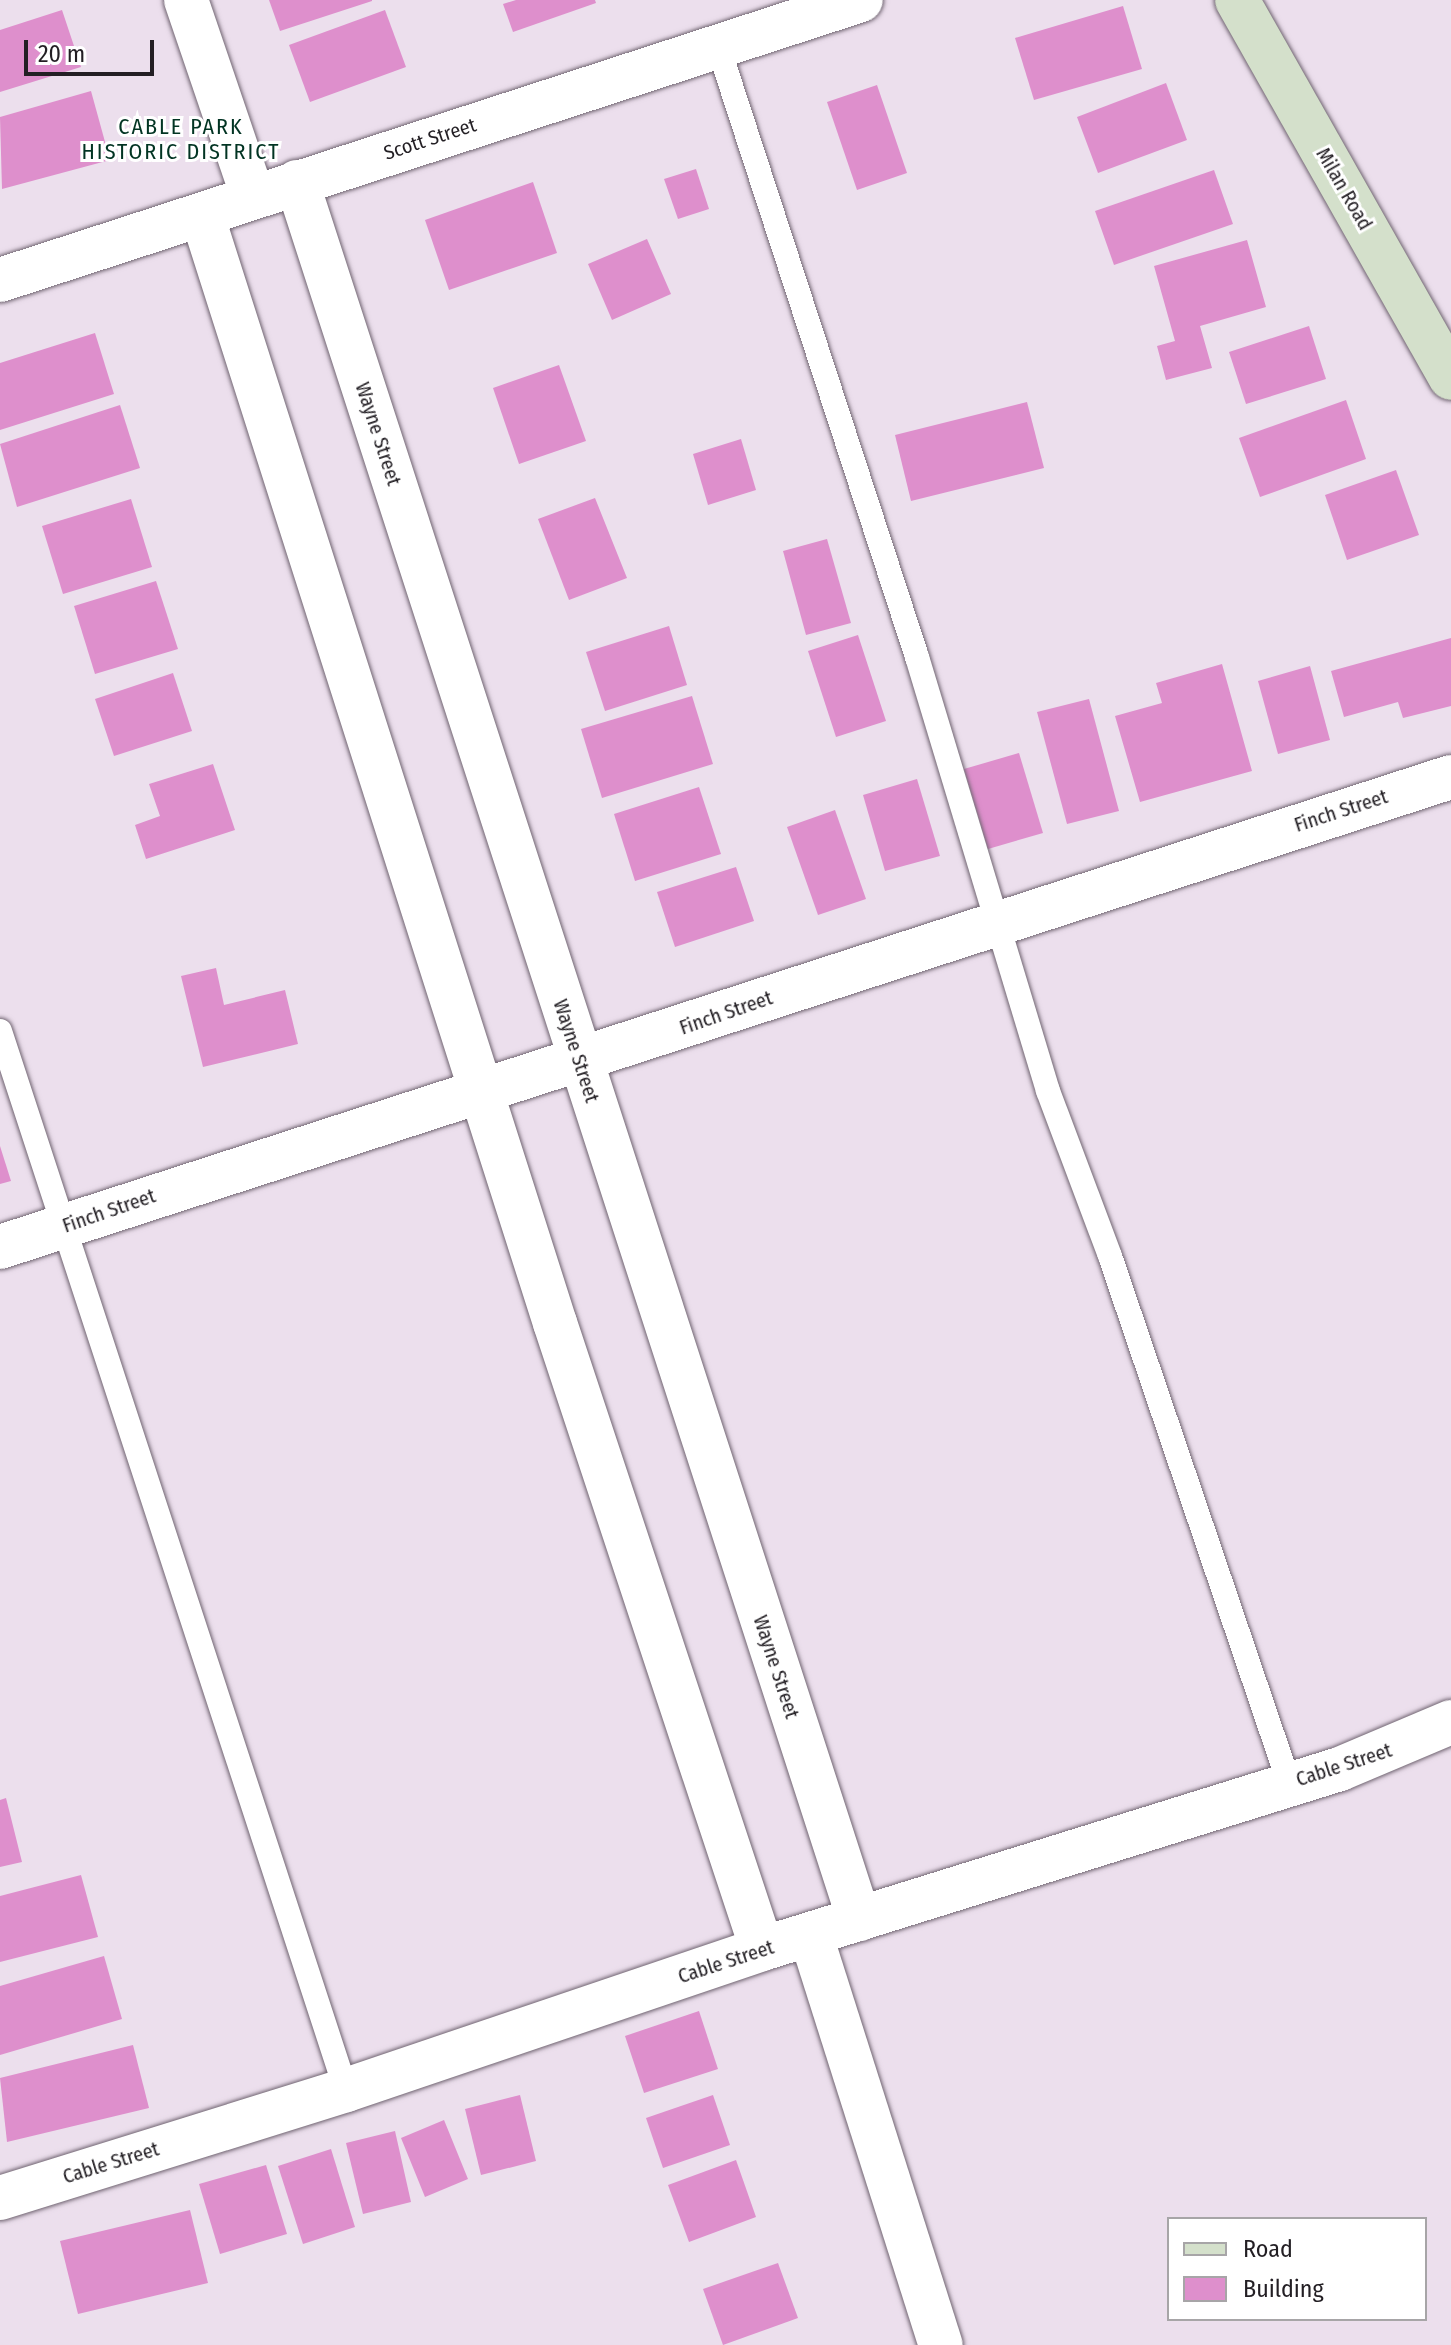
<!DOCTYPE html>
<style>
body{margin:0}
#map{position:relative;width:1451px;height:2345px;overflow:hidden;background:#ecdfed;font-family:"Fira Sans Condensed",sans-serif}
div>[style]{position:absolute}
.building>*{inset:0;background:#de8fcc}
.roads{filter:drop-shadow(0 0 2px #706471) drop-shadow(0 0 2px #706471)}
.lane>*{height:24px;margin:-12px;padding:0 12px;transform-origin:12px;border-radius:12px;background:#fff}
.street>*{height:44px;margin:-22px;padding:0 22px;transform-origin:22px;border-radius:22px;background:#fff}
.secondary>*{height:44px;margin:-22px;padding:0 22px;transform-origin:22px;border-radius:22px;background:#d4e0cb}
span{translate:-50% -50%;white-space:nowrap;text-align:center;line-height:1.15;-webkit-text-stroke:6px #fff;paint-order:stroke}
.street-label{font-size:20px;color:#231f24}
.neighbourhood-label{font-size:22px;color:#023423;letter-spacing:2px}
.legend{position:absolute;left:1167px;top:2217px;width:260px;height:104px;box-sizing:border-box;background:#fff;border:2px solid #a7a5a7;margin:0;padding:10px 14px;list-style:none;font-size:24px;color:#231f24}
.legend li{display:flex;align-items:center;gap:16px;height:40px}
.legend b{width:40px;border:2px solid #a7a5a7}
.scale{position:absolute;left:24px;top:40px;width:130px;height:36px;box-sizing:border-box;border:4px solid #231f24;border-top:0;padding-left:10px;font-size:24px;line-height:28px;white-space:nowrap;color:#231f24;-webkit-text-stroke:6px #fff;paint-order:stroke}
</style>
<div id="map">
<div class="building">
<div style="clip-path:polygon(269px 0,372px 0,372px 1px,280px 31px)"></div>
<div style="clip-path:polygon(516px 0,595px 0,596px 3px,513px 32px,503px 4px)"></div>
<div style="clip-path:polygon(1123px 6px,1142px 69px,1034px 100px,1015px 38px)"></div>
<div style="clip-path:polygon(62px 10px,81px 67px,0 92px,0 30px)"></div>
<div style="clip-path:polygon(385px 10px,406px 67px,310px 102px,289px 45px)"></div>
<div style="clip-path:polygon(1166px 83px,1187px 140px,1098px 173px,1077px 117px)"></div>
<div style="clip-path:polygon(877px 85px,907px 173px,857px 190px,827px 102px)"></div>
<div style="clip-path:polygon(91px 91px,110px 160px,2px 189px,0 117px)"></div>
<div style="clip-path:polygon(696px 169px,709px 209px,678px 219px,664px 179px)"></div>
<div style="clip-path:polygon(1214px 170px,1233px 224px,1114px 265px,1095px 211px)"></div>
<div style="clip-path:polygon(533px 182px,557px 253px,449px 290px,425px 220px)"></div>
<div style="clip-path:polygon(647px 239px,671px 294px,612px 320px,588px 264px)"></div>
<div style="clip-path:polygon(1247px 240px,1266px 307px,1200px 326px,1212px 368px,1166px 380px,1157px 346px,1175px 341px,1154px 266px)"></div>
<div style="clip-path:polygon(1309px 326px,1326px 379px,1246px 404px,1229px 352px)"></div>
<div style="clip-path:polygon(95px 333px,114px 394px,0 430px,0 363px)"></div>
<div style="clip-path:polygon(559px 365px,586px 441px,519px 464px,493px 388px)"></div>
<div style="clip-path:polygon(1346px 400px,1366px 459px,1260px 497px,1239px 438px)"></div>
<div style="clip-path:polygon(1027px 402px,1044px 468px,911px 501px,895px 435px)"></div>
<div style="clip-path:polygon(120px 405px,140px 468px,17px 507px,0 444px)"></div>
<div style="clip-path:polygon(741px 439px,756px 490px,708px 505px,693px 454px)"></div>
<div style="clip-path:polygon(1396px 470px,1419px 535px,1347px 560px,1325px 495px)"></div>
<div style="clip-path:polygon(595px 498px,627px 578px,569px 600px,538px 519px)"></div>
<div style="clip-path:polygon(131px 499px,152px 567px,63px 594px,42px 526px)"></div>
<div style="clip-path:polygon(827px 539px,851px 623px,806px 635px,783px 551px)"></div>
<div style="clip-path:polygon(156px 581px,178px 649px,95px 674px,74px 606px)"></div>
<div style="clip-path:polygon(669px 626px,687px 685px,605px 711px,586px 652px)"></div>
<div style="clip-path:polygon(858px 635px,886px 721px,836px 737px,808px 651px)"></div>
<div style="clip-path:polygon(1451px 638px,1451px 706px,1403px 718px,1398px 702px,1344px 717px,1331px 671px)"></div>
<div style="clip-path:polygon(1222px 664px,1252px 771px,1140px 802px,1115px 716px,1162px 703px,1156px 683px)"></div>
<div style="clip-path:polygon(1310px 666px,1330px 740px,1278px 754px,1258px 681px)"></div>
<div style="clip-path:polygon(173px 673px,192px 731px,114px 756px,95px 699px)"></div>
<div style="clip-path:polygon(692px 696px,713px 764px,602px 798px,581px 729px)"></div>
<div style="clip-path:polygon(1089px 699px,1119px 811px,1067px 824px,1037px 712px)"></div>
<div style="clip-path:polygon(1019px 753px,1043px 833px,988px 849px,964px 769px)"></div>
<div style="clip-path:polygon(213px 764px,235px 830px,146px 859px,135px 825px,160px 816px,149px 784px)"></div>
<div style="clip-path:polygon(917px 779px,940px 856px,885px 871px,863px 795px)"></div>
<div style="clip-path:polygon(699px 787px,721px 854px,635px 881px,614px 814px)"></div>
<div style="clip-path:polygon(835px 810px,866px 899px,818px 915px,787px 827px)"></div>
<div style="clip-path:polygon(736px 867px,754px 921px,675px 947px,657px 892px)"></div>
<div style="clip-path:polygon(216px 968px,224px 1005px,285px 990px,298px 1044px,203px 1067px,181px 976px)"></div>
<div style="clip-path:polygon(0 1146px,11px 1181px,0 1184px)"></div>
<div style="clip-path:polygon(6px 1798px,22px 1862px,0 1867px,0 1800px)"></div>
<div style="clip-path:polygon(81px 1875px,98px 1937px,0 1962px,0 1896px)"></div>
<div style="clip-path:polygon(104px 1956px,122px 2019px,0 2055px,0 1986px)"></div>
<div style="clip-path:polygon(699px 2011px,718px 2069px,644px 2093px,625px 2036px)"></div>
<div style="clip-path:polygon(133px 2045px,149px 2108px,7px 2142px,0 2078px)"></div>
<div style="clip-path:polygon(520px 2095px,536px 2161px,481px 2175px,465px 2109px)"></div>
<div style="clip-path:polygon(713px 2095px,730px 2145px,663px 2168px,646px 2118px)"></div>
<div style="clip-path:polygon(444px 2120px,468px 2179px,425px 2197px,401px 2138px)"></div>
<div style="clip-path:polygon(395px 2131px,411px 2202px,363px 2214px,346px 2143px)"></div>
<div style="clip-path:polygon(331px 2149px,355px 2227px,303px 2244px,278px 2166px)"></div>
<div style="clip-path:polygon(736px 2160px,756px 2217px,689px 2242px,668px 2185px)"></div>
<div style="clip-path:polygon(266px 2165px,287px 2234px,220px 2254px,199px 2184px)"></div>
<div style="clip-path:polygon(190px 2210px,208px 2283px,78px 2314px,60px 2241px)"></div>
<div style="clip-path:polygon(778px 2263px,798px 2318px,723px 2345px,703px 2289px)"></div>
</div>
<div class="roads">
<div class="lane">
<div style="left:718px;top:46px;width:643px;rotate:71.96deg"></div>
<div style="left:917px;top:657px;width:453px;rotate:73.2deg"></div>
<div style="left:1048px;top:1091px;width:176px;rotate:69.4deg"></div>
<div style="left:1110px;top:1256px;width:557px;rotate:71.24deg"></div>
<div style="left:0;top:1031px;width:1114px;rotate:71.91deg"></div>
</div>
<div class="street">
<div style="left:186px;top:0;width:208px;rotate:71.2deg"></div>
<div style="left:297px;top:182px;width:1826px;rotate:72.07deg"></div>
<div style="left:202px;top:215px;width:1163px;rotate:72.33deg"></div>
<div style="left:555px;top:1323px;width:659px;rotate:71.7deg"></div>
<div style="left:0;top:280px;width:905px;rotate:-18.01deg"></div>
<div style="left:0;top:1247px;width:1525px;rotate:-17.95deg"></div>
<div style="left:811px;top:1936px;width:429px;rotate:72.4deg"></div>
<div style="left:0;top:2198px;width:362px;rotate:-17.3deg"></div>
<div style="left:346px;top:2090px;width:439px;rotate:-18.7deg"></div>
<div style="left:762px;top:1949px;width:605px;rotate:-17.3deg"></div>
<div style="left:1340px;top:1769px;width:121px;rotate:-22.9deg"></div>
</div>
<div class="secondary">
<div style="left:1237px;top:0;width:434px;rotate:60.5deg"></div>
</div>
</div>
<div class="street-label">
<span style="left:430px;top:139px;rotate:-18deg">Scott Street</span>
<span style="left:1344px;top:189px;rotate:60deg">Milan Road</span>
<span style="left:378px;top:434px;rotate:72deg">Wayne Street</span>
<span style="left:1341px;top:811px;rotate:-18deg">Finch Street</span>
<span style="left:726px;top:1013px;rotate:-19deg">Finch Street</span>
<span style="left:576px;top:1051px;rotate:72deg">Wayne Street</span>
<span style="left:109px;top:1211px;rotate:-19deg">Finch Street</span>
<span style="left:776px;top:1667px;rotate:72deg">Wayne Street</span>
<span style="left:1344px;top:1765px;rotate:-18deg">Cable Street</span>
<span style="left:726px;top:1962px;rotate:-18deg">Cable Street</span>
<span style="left:111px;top:2163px;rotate:-17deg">Cable Street</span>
</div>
<div class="neighbourhood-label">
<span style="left:181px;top:139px">CABLE PARK<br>HISTORIC DISTRICT</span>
</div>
<ul class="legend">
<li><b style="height:10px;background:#d4e0cb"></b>Road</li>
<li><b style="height:22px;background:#de8fcc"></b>Building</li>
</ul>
<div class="scale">20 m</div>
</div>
